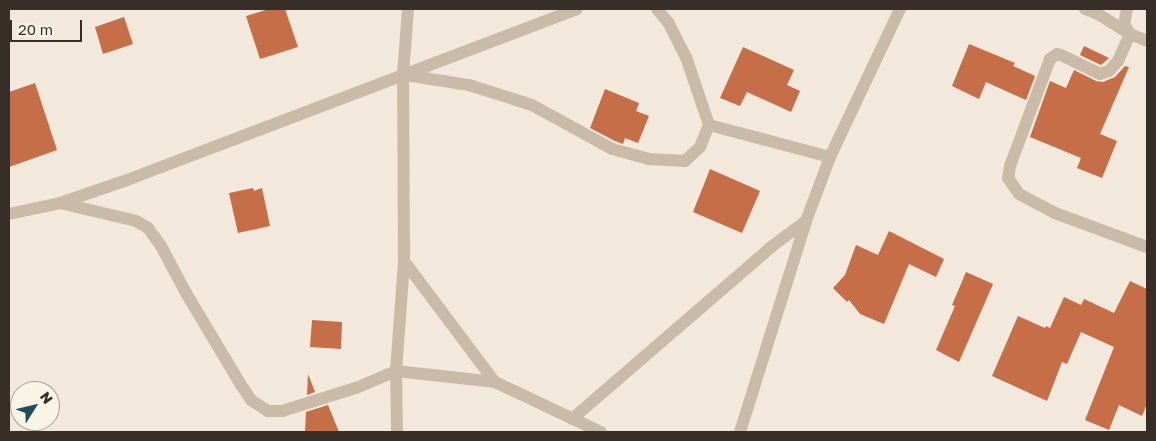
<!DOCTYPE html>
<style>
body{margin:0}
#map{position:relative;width:1156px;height:441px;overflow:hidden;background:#f2e9dc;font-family:"Golos Text",sans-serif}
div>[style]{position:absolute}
.building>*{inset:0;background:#c56e47}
.minor>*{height:12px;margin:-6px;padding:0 6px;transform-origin:6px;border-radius:6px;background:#cabaa8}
span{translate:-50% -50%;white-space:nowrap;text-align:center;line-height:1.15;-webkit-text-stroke:4px #f9f3e8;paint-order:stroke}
.frame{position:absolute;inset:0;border:10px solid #372e28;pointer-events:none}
.north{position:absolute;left:10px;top:381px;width:50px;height:50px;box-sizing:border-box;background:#f9f3e8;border:1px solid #aba49b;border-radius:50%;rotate:54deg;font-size:14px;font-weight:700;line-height:20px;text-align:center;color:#372e28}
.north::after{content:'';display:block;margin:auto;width:18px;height:22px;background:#1e5058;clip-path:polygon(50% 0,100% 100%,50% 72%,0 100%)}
.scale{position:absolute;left:10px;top:20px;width:72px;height:22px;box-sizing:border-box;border:2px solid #372e28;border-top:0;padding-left:6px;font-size:15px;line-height:18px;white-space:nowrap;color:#372e28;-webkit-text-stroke:4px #f9f3e8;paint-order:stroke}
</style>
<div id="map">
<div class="building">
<div style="clip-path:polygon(269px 9px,285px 9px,298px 47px,260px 59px,246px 16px)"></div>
<div style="clip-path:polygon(124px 17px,133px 44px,103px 54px,95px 27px)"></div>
<div style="clip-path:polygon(969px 44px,1015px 63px,1013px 66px,1035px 76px,1026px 100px,986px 82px,979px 99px,952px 86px)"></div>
<div style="clip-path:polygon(1084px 46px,1109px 58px,1101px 65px,1080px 55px)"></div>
<div style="clip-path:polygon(743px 47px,794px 70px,787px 85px,800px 91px,791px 112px,747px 92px,740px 106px,720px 98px)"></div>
<div style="clip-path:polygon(1125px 66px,1129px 67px,1100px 134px,1117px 141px,1102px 178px,1077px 168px,1081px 158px,1030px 137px,1050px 81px,1066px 88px,1074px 70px,1096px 81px,1103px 82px,1115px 77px)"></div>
<div style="clip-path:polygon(35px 83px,57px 150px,9px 167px,9px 92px)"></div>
<div style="clip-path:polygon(605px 89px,639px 103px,636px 111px,649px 116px,638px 143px,625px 138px,623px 144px,615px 141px,590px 128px)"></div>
<div style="clip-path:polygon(710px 169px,760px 191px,742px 233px,693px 212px)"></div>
<div style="clip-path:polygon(253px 188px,254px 191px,262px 188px,270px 226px,238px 233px,229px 193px)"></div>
<div style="clip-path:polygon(889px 231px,944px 259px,936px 277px,909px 264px,884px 324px,860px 314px,849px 300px,847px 302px,833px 288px,845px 275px,856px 245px,878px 255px)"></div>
<div style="clip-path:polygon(966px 272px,993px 284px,959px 362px,936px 350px,955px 306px,952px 305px)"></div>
<div style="clip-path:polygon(1130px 281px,1147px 289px,1147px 404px,1142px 416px,1119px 405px,1109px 430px,1085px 420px,1114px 347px,1081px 332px,1067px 364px,1062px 362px,1047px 401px,992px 376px,1018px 316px,1045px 328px,1046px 326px,1050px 328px,1064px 297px,1081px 305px,1084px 299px,1114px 313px)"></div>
<div style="clip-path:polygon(312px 320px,342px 322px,341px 349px,310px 347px)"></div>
<div style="clip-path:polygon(308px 374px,315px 392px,307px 395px)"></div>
<div style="clip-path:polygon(328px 405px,339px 432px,305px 432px,306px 412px)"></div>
</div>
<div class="minor">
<div style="left:657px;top:9px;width:17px;rotate:50deg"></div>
<div style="left:668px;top:22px;width:39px;rotate:63deg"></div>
<div style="left:686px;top:57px;width:72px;rotate:71.3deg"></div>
<div style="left:709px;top:125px;width:125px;rotate:14.8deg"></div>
<div style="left:1085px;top:9px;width:14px;rotate:21deg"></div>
<div style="left:1098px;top:14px;width:38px;rotate:32deg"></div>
<div style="left:1130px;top:34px;width:18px;rotate:22deg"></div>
<div style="left:1127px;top:9px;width:15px;rotate:101deg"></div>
<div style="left:1124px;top:24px;width:12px;rotate:59deg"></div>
<div style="left:1130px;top:34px;width:30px;rotate:114deg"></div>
<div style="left:1118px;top:61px;width:13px;rotate:132deg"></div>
<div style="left:1109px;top:71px;width:9px;rotate:162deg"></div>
<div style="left:1100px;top:74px;width:43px;rotate:-154deg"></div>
<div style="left:1061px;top:55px;width:4px;rotate:-166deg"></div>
<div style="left:1057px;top:54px;width:9px;rotate:144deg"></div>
<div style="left:1050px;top:59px;width:114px;rotate:110.5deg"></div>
<div style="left:1010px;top:166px;width:12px;rotate:99deg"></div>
<div style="left:1008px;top:178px;width:19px;rotate:55deg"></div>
<div style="left:1019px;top:194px;width:41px;rotate:27.8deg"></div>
<div style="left:1055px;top:213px;width:98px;rotate:20.3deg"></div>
<div style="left:405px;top:75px;width:65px;rotate:8.9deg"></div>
<div style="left:469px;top:85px;width:66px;rotate:17.6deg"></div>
<div style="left:532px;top:105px;width:91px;rotate:28.8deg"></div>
<div style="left:612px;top:149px;width:38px;rotate:15deg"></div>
<div style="left:649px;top:159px;width:36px;rotate:3deg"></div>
<div style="left:685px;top:161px;width:21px;rotate:-43deg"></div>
<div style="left:700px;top:147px;width:24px;rotate:-68deg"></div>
<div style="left:60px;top:203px;width:78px;rotate:13.3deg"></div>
<div style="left:136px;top:221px;width:14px;rotate:30deg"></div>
<div style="left:148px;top:228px;width:22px;rotate:54deg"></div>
<div style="left:161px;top:246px;width:53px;rotate:62deg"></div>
<div style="left:186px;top:293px;width:107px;rotate:59.1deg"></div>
<div style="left:241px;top:385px;width:18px;rotate:56deg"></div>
<div style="left:251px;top:400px;width:20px;rotate:33deg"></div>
<div style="left:268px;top:411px;width:14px"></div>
<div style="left:282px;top:411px;width:77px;rotate:-17.3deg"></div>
<div style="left:356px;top:388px;width:43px;rotate:-23deg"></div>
<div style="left:396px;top:371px;width:100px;rotate:6.3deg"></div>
<div style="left:9px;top:214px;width:52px;rotate:-12.2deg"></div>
<div style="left:60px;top:203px;width:71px;rotate:-18.9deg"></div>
<div style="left:127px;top:180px;width:481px;rotate:-20.8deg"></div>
<div style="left:404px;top:261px;width:151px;rotate:53.1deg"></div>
<div style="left:495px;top:382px;width:117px;rotate:25.3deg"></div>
<div style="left:572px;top:419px;width:263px;rotate:-40.8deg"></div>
<div style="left:771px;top:247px;width:44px;rotate:-36.6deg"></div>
<div style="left:397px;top:432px;width:61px;rotate:-90.9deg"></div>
<div style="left:396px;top:371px;width:110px;rotate:-85.8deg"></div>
<div style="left:404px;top:261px;width:187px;rotate:-90.3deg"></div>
<div style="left:403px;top:74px;width:65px;rotate:-85.6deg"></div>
<div style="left:740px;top:432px;width:221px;rotate:-72.6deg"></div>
<div style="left:806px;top:221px;width:68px;rotate:-69.4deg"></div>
<div style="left:830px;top:157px;width:164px;rotate:-64.7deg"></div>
</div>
<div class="frame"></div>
<div class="north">N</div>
<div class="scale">20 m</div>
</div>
